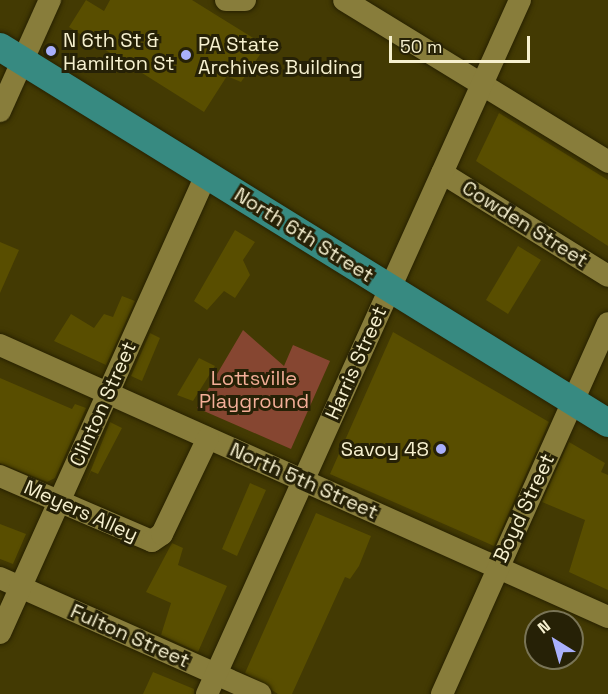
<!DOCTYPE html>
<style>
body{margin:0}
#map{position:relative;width:608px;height:694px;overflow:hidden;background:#433a03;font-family:"Space Grotesk",sans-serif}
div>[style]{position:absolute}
.green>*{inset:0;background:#864631}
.building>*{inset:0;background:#594e00}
.roads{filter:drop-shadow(0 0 2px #272100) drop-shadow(0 0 2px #272100)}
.minor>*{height:22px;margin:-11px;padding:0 11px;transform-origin:11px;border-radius:11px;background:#887d3b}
.major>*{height:28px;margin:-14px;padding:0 14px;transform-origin:14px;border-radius:14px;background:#378a81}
.dots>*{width:16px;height:16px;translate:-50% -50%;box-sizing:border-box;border:3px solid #262106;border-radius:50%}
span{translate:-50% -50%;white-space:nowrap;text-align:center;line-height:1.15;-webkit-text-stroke:6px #262106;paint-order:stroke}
.poi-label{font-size:20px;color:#f6f0cf}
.left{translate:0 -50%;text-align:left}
.right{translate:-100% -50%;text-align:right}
.street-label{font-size:20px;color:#f6f0cf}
.park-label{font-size:20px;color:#f3ae97}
.north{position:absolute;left:524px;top:610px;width:60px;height:60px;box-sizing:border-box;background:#262106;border:2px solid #797456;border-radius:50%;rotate:323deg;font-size:16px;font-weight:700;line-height:24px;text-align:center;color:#f6f0cf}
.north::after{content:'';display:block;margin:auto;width:21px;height:27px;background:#a9b0fc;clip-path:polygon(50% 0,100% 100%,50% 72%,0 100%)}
.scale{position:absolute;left:389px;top:36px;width:141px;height:27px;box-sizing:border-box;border:3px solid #f6f0cf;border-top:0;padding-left:8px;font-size:18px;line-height:21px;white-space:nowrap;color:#f6f0cf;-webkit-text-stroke:4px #262106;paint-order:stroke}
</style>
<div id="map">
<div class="green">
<div style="clip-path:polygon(243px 330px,284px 366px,293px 345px,330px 361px,291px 449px,197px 408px)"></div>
</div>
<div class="building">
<div style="clip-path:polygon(86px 0,104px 11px,110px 0,192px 0,266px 46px,241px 82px,227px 76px,204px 112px,69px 27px)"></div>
<div style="clip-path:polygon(499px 113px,608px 180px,608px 246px,476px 161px)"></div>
<div style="clip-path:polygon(235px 230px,255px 242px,243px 260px,250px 275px,235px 298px,224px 291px,207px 310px,194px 301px)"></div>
<div style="clip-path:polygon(0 242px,19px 250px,0 293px)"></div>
<div style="clip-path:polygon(518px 246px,541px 260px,508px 314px,486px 300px)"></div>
<div style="clip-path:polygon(122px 296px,135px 301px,106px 365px,54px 341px,71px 314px,94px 328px,104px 314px,113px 317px)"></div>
<div style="clip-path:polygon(393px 332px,549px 422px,494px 546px,330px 474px)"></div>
<div style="clip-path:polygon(150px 333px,160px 338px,142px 381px,131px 376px)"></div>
<div style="clip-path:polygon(199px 358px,215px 366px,193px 401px,177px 395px)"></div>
<div style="clip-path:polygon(0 378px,72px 409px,75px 404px,86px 408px,55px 478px,47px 482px,0 463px)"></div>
<div style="clip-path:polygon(110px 422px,122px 428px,98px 474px,91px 471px,83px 490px)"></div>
<div style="clip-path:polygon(569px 442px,605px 463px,601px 472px,608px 475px,608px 590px,569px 572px,585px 520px,542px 502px)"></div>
<div style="clip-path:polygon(250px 483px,266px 490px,237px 556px,222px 549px)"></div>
<div style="clip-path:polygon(316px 513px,371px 536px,359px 566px,350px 579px,345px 577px,292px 694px,278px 694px,245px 673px)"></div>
<div style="clip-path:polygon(0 524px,26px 534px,13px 564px,0 559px)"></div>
<div style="clip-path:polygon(172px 543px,183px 548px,178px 565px,227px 586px,198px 652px,161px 635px,171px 603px,146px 592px)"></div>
<div style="clip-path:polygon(153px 672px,194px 689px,194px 694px,143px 694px)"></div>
</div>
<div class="roads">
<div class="minor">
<div style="left:226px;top:0;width:19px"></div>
<div style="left:344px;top:0;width:310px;rotate:31.5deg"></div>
<div style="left:0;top:111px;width:122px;rotate:-65.8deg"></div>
<div style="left:442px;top:173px;width:195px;rotate:31.8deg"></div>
<div style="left:0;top:345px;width:666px;rotate:24.1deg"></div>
<div style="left:0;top:476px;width:165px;rotate:23.2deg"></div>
<div style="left:152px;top:541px;width:12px;rotate:-35deg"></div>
<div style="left:162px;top:534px;width:106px;rotate:-64.4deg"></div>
<div style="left:0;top:578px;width:285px;rotate:24deg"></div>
<div style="left:0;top:633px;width:502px;rotate:-65.78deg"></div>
<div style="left:207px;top:694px;width:761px;rotate:-65.72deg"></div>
<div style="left:442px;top:694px;width:406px;rotate:-65.9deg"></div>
</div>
<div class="major">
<div style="left:0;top:47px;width:715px;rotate:31.73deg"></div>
</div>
</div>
<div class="dots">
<div style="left:51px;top:51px;background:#a9b0fc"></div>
<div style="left:186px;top:55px;background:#a9b0fc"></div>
<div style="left:441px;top:449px;background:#a9b0fc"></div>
</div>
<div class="poi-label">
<span class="left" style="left:63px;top:52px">N 6th St &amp;<br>Hamilton St</span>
<span class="left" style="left:198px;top:56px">PA State<br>Archives Building</span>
<span class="right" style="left:429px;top:449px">Savoy 48</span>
</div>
<div class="street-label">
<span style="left:525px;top:224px;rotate:32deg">Cowden Street</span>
<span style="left:304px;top:235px;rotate:32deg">North 6th Street</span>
<span style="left:356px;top:363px;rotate:-66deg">Harris Street</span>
<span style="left:103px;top:404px;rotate:-66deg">Clinton Street</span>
<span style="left:304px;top:481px;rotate:24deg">North 5th Street</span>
<span style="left:524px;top:508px;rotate:-65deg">Boyd Street</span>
<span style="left:81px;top:511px;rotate:24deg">Meyers Alley</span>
<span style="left:130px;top:636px;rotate:24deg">Fulton Street</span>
</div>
<div class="park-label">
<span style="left:254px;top:390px">Lottsville<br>Playground</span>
</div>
<div class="north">N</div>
<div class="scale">50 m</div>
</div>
